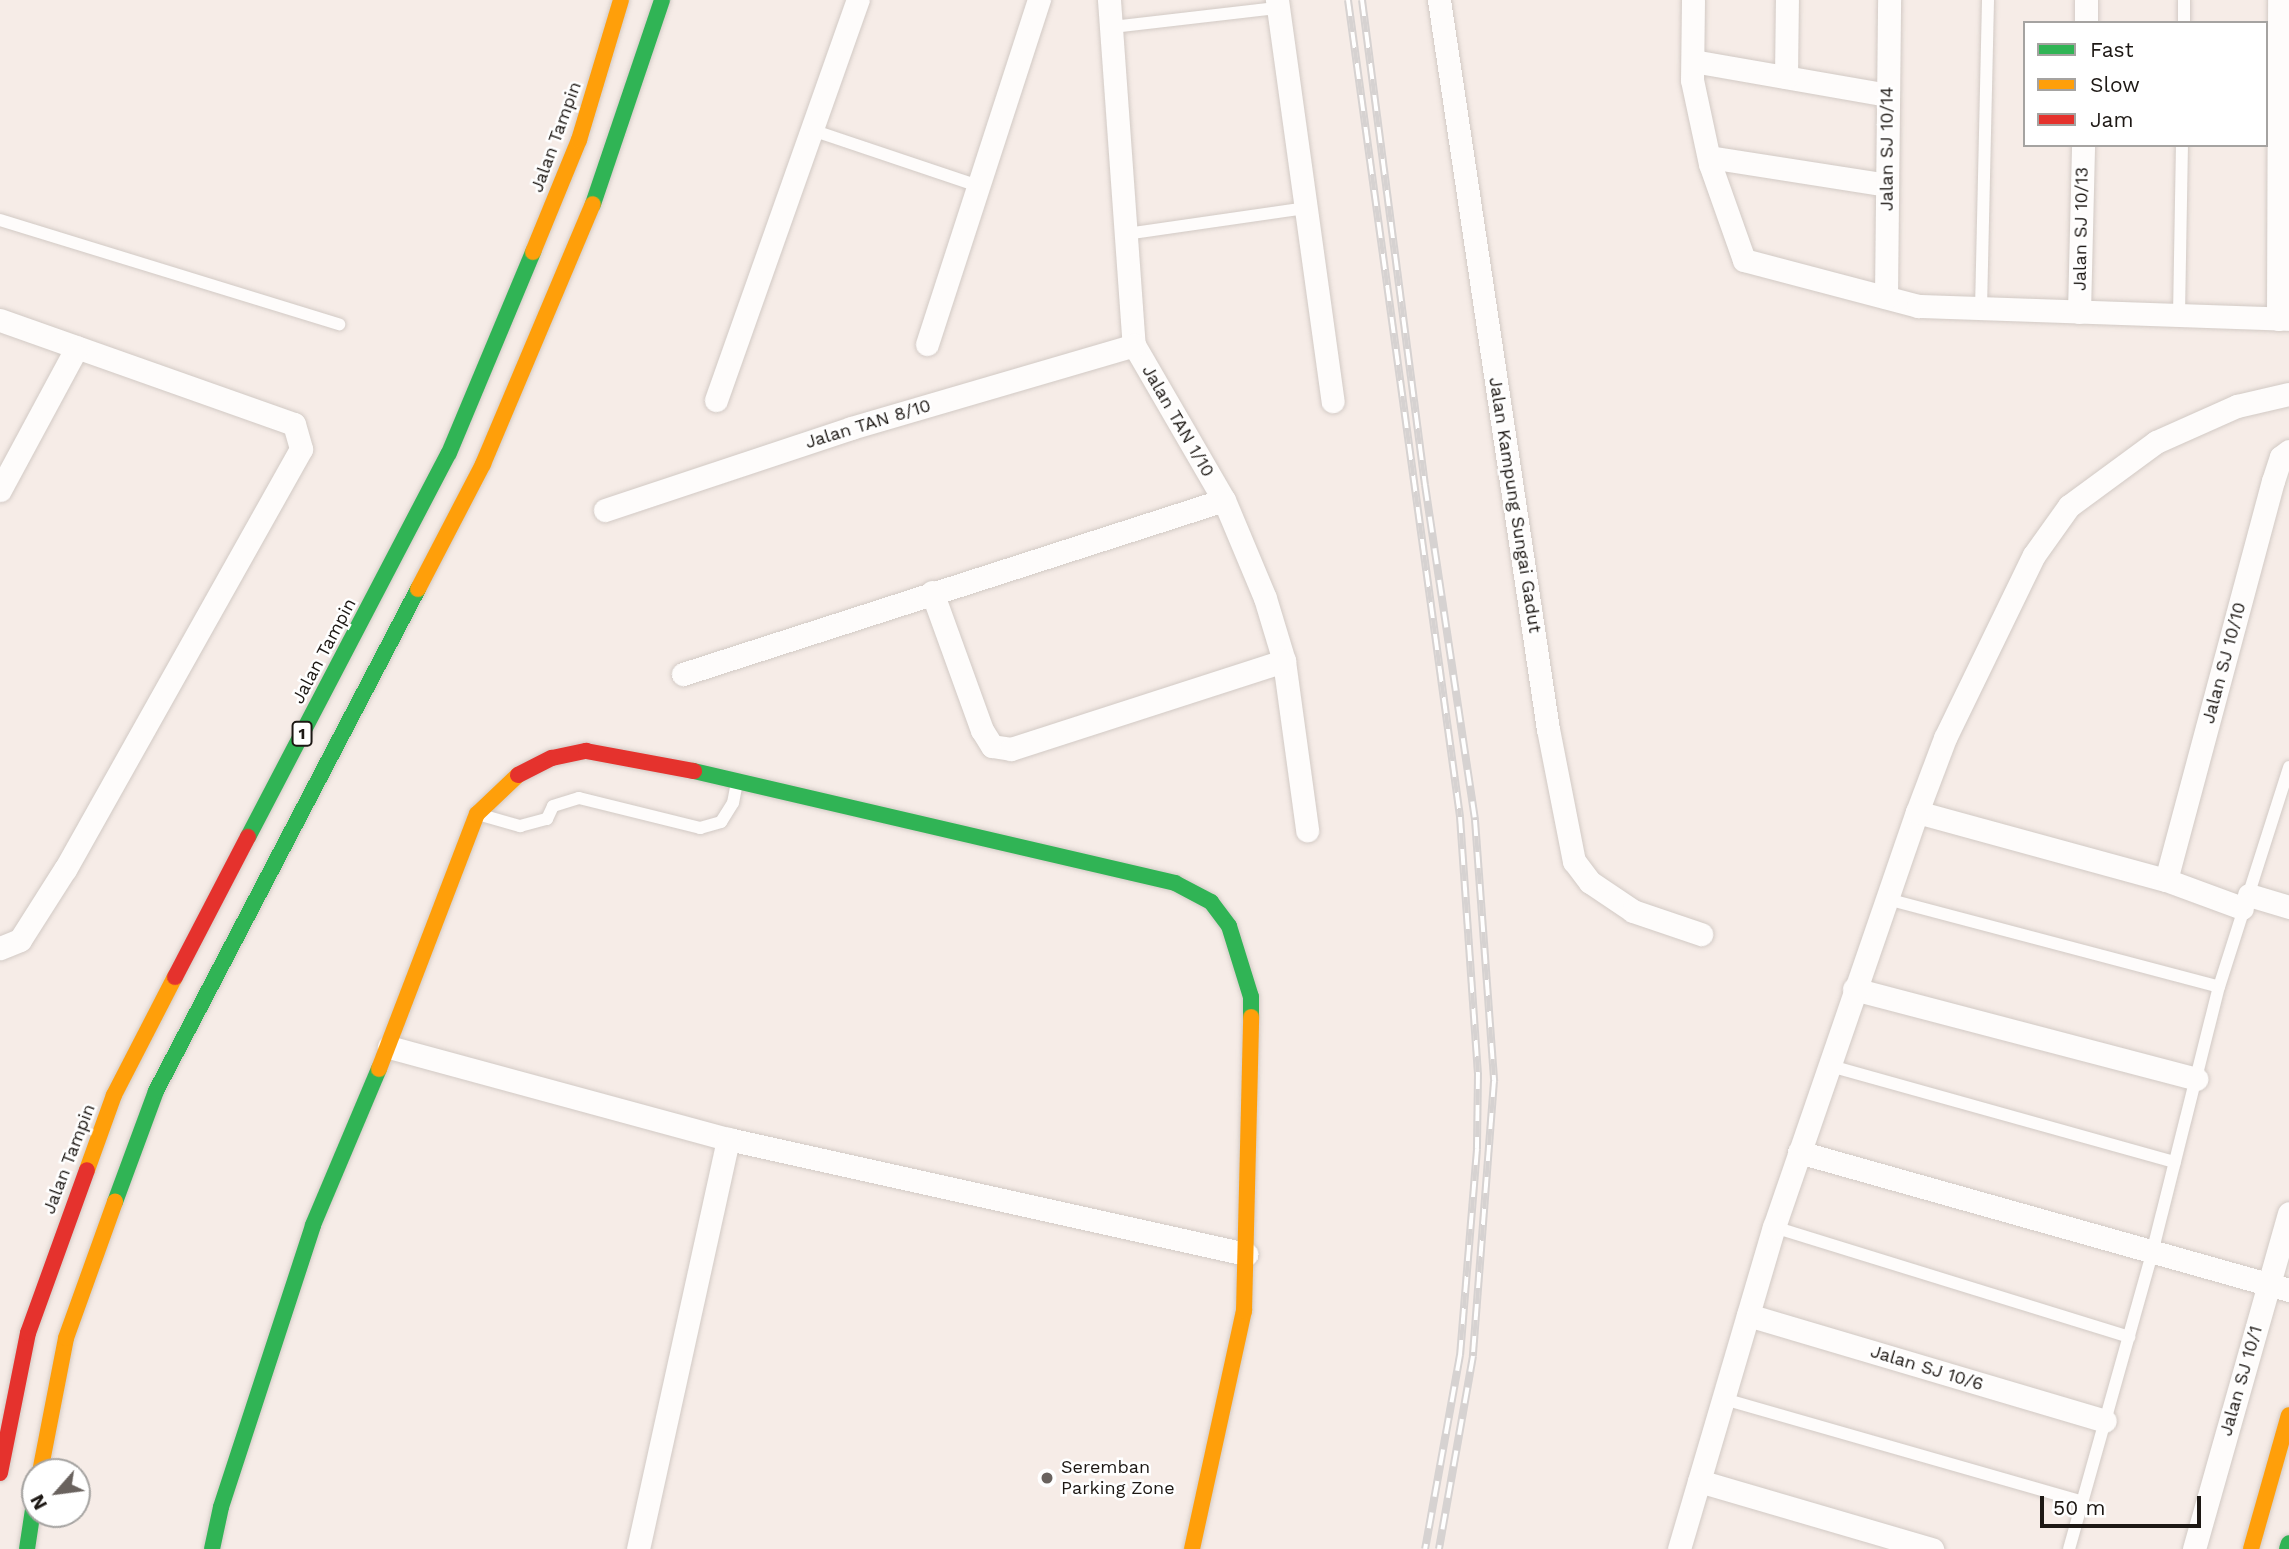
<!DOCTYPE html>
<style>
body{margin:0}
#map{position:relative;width:2289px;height:1549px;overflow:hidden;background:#f6ece7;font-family:"Work Sans",sans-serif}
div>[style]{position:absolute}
.roads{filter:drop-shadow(0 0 2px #d2cac5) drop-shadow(0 0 2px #d2cac5)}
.lane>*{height:12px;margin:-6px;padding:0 6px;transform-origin:6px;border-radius:6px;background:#fefcfb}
.street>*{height:23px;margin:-11.5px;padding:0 11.5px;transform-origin:11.5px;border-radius:11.5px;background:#fefcfb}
.fast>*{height:16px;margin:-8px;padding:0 8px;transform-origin:8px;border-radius:8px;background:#30b455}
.slow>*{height:16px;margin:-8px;padding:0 8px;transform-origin:8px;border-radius:8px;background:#ff9f0a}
.jam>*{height:16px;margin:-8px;padding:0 8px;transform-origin:8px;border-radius:8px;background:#e5322d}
.rail>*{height:8px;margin-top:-4px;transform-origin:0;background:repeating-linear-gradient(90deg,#fff 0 16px,#d6d2d1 0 32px);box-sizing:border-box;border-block:2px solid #d6d2d1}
.dots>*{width:19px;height:19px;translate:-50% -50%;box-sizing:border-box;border:4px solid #fff;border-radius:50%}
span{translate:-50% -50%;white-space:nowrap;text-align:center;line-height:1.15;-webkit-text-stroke:5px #fff;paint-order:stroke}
.shield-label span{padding:2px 5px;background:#fff;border:2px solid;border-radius:5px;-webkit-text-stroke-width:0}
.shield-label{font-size:16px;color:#1d1814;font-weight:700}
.street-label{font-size:18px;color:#1d1814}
.poi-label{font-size:18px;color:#1d1814}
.left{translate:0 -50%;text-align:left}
.legend{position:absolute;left:2023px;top:21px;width:245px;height:126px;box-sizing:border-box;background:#fff;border:2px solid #a5a3a1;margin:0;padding:9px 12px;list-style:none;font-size:21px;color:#1d1814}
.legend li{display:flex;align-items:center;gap:14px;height:35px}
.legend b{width:35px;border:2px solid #a5a3a1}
.north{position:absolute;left:21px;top:1458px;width:70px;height:70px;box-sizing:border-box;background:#fff;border:2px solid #a5a3a1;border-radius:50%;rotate:242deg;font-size:19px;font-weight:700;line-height:28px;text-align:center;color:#1d1814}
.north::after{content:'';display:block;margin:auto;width:24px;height:32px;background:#69625e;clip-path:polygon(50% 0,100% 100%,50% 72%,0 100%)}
.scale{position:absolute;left:2040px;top:1496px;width:161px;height:32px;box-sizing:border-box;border:4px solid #1d1814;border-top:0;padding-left:9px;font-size:21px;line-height:24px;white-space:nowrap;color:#1d1814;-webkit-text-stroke:5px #fff;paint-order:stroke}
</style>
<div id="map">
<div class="roads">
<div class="lane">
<div style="left:2184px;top:23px;width:23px;rotate:-90deg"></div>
<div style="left:1112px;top:27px;width:166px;rotate:-6.6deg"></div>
<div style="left:812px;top:130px;width:175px;rotate:18.6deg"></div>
<div style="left:0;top:220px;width:355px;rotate:17.1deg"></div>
<div style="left:1126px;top:234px;width:182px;rotate:-8.2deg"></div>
<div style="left:1981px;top:309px;width:309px;rotate:-88.7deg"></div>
<div style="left:2179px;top:315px;width:170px;rotate:-89deg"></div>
<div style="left:481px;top:815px;width:41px;rotate:15.8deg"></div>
<div style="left:520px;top:826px;width:28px;rotate:-15deg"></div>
<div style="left:547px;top:819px;width:14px;rotate:-65deg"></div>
<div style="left:553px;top:806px;width:27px;rotate:-17deg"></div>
<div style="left:579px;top:798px;width:125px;rotate:13.9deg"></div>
<div style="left:700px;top:828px;width:22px;rotate:-16deg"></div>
<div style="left:721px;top:822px;width:22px;rotate:-58deg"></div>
<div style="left:733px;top:803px;width:21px;rotate:-79deg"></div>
<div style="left:1887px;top:899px;width:343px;rotate:14.8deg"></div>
<div style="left:1827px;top:1065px;width:361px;rotate:15.6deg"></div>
<div style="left:1774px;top:1227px;width:372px;rotate:17.2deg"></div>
<div style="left:1724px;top:1399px;width:373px;rotate:16deg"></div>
<div style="left:2069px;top:1549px;width:307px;rotate:-74.3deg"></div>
<div style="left:2152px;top:1253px;width:274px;rotate:-75.9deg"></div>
<div style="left:2219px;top:987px;width:231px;rotate:-72.3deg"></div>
</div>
<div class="street">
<div style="left:1109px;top:0;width:346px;rotate:85.9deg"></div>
<div style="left:1134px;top:345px;width:179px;rotate:59.9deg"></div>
<div style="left:1224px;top:500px;width:106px;rotate:67.3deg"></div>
<div style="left:1265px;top:598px;width:66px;rotate:73.2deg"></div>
<div style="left:1284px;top:661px;width:171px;rotate:82.2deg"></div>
<div style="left:1277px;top:0;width:405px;rotate:82.1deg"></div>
<div style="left:1439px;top:0;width:737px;rotate:81.5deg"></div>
<div style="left:1548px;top:729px;width:135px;rotate:78.9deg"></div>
<div style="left:1574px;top:861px;width:26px;rotate:53deg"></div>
<div style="left:1590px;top:882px;width:52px;rotate:34deg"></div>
<div style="left:1633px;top:911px;width:72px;rotate:18.7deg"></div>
<div style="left:1693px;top:0;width:80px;rotate:90.7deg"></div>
<div style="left:1692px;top:80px;width:86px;rotate:77.9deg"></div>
<div style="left:1710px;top:164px;width:102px;rotate:70.5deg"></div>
<div style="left:1744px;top:260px;width:180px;rotate:14.8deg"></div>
<div style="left:1918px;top:306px;width:371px;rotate:2deg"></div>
<div style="left:2086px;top:23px;width:23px;rotate:-90deg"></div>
<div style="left:1693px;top:61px;width:197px;rotate:9.9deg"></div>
<div style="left:1786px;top:77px;width:77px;rotate:-89.3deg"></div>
<div style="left:1709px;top:157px;width:180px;rotate:8.9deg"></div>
<div style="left:1886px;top:297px;width:297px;rotate:-89.4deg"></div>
<div style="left:2079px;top:312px;width:167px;rotate:-88.6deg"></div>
<div style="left:2278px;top:319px;width:319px;rotate:-89.8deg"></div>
<div style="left:0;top:320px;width:312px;rotate:19.5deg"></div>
<div style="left:294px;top:424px;width:26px;rotate:74deg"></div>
<div style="left:301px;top:449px;width:482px;rotate:119.3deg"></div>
<div style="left:65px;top:869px;width:84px;rotate:122.4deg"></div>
<div style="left:20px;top:940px;width:22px;rotate:158deg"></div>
<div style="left:927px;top:344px;width:362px;rotate:-72deg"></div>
<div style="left:716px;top:400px;width:424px;rotate:-70.5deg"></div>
<div style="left:0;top:490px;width:162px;rotate:-61.7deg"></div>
<div style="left:605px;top:510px;width:259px;rotate:-18.4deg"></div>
<div style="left:851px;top:428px;width:295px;rotate:-16.3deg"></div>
<div style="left:932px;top:592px;width:147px;rotate:70.1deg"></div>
<div style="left:982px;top:730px;width:19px;rotate:58deg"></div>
<div style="left:992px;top:746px;width:19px;rotate:9deg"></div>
<div style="left:1011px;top:749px;width:287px;rotate:-17.9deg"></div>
<div style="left:683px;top:674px;width:568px;rotate:-17.83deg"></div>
<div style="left:1917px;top:812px;width:258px;rotate:15.3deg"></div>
<div style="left:2166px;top:880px;width:81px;rotate:20.2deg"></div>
<div style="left:2166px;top:880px;width:413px;rotate:-75deg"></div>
<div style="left:2273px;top:481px;width:25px;rotate:-72deg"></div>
<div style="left:2281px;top:457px;width:10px;rotate:-37deg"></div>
<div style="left:2249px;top:895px;width:42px;rotate:16.7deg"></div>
<div style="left:1854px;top:989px;width:354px;rotate:14.7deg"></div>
<div style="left:389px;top:1047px;width:351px;rotate:15.2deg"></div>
<div style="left:728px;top:1139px;width:531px;rotate:12.52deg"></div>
<div style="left:1799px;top:1152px;width:509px;rotate:15.73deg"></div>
<div style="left:1748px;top:1315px;width:372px;rotate:16.5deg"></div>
<div style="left:1699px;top:1481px;width:243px;rotate:16.3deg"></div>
<div style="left:638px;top:1549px;width:420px;rotate:-77.6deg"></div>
<div style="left:1679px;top:1549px;width:336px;rotate:-73.6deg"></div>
<div style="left:1774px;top:1227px;width:439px;rotate:-71deg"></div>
<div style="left:1917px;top:812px;width:79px;rotate:-69.3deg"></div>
<div style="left:1945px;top:738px;width:203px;rotate:-64.1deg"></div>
<div style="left:2034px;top:555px;width:60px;rotate:-54.5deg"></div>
<div style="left:2069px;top:506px;width:108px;rotate:-36.3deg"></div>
<div style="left:2156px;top:442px;width:89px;rotate:-24deg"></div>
<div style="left:2237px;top:406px;width:53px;rotate:-13deg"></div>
<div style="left:2194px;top:1549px;width:349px;rotate:-74.2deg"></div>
</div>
<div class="fast">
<div style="left:593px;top:204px;width:215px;rotate:-71.3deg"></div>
<div style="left:694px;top:771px;width:494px;rotate:13.1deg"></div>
<div style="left:1175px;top:883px;width:41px;rotate:27.8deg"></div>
<div style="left:1211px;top:902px;width:30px;rotate:53deg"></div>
<div style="left:1229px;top:926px;width:74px;rotate:72.8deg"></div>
<div style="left:1251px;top:997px;width:20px;rotate:90deg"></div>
<div style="left:248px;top:837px;width:433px;rotate:-62.4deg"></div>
<div style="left:449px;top:453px;width:218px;rotate:-67.3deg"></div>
<div style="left:115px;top:1202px;width:118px;rotate:-69.7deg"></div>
<div style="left:156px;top:1091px;width:566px;rotate:-62.44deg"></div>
<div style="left:27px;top:1549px;width:54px;rotate:-81.4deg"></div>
<div style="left:212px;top:1549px;width:43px;rotate:-77.9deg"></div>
<div style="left:221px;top:1507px;width:297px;rotate:-71.9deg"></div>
<div style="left:313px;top:1225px;width:169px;rotate:-67.1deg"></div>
<div style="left:2287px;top:1549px;width:6px;rotate:-72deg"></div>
</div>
<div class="slow">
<div style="left:533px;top:252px;width:121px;rotate:-67.7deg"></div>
<div style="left:579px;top:140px;width:146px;rotate:-73.3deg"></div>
<div style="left:418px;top:589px;width:141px;rotate:-62.5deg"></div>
<div style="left:483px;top:464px;width:282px;rotate:-67.1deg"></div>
<div style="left:379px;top:1069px;width:273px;rotate:-69deg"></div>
<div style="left:477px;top:814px;width:57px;rotate:-43.6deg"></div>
<div style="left:87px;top:1170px;width:80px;rotate:-70.2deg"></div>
<div style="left:114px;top:1095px;width:133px;rotate:-62.7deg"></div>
<div style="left:40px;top:1472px;width:136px;rotate:-79deg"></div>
<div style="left:66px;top:1338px;width:145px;rotate:-70.2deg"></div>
<div style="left:1192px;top:1549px;width:244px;rotate:-77.7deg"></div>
<div style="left:1244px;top:1311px;width:294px;rotate:-88.6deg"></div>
<div style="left:2251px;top:1549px;width:139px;rotate:-74.2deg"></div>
</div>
<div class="jam">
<div style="left:518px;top:775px;width:38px;rotate:-27deg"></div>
<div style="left:552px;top:758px;width:35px;rotate:-12deg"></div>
<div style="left:586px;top:751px;width:110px;rotate:10.5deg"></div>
<div style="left:175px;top:977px;width:158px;rotate:-62.5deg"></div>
<div style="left:0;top:1473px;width:143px;rotate:-78.7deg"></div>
<div style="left:28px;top:1333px;width:173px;rotate:-70.1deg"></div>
</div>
</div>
<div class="rail">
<div style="left:1348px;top:0;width:825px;rotate:82.19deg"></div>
<div style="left:1460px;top:817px;width:257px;rotate:86deg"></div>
<div style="left:1478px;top:1073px;width:76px;rotate:90.8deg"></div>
<div style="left:1477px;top:1149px;width:207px;rotate:94.7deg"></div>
<div style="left:1460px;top:1355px;width:197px;rotate:100.2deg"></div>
<div style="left:1362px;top:0;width:489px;rotate:82.6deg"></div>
<div style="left:1425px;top:485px;width:339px;rotate:81.5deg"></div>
<div style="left:1475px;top:820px;width:262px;rotate:85.8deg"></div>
<div style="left:1494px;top:1081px;width:276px;rotate:94.4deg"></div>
<div style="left:1473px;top:1356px;width:196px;rotate:100deg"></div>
</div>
<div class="dots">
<div style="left:1047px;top:1478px;background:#69625e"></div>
</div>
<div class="shield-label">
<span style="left:302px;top:734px">1</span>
</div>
<div class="street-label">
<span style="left:556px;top:137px;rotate:-70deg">Jalan Tampin</span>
<span style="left:1887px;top:149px;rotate:-90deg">Jalan SJ 10/14</span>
<span style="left:2081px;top:229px;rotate:-89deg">Jalan SJ 10/13</span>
<span style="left:1178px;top:421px;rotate:60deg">Jalan TAN 1/10</span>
<span style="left:868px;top:424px;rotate:-17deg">Jalan TAN 8/10</span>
<span style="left:1515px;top:505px;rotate:81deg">Jalan Kampung Sungai Gadut</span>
<span style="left:324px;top:651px;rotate:-62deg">Jalan Tampin</span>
<span style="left:2224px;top:663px;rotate:-75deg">Jalan SJ 10/10</span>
<span style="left:69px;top:1159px;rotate:-69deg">Jalan Tampin</span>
<span style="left:1927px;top:1368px;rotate:17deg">Jalan SJ 10/6</span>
<span style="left:2241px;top:1381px;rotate:-74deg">Jalan SJ 10/1</span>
</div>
<div class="poi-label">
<span class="left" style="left:1061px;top:1478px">Seremban<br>Parking Zone</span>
</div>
<ul class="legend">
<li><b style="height:9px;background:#30b455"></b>Fast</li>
<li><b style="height:9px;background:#ff9f0a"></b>Slow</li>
<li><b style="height:9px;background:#e5322d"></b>Jam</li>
</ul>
<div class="north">N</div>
<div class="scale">50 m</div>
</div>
